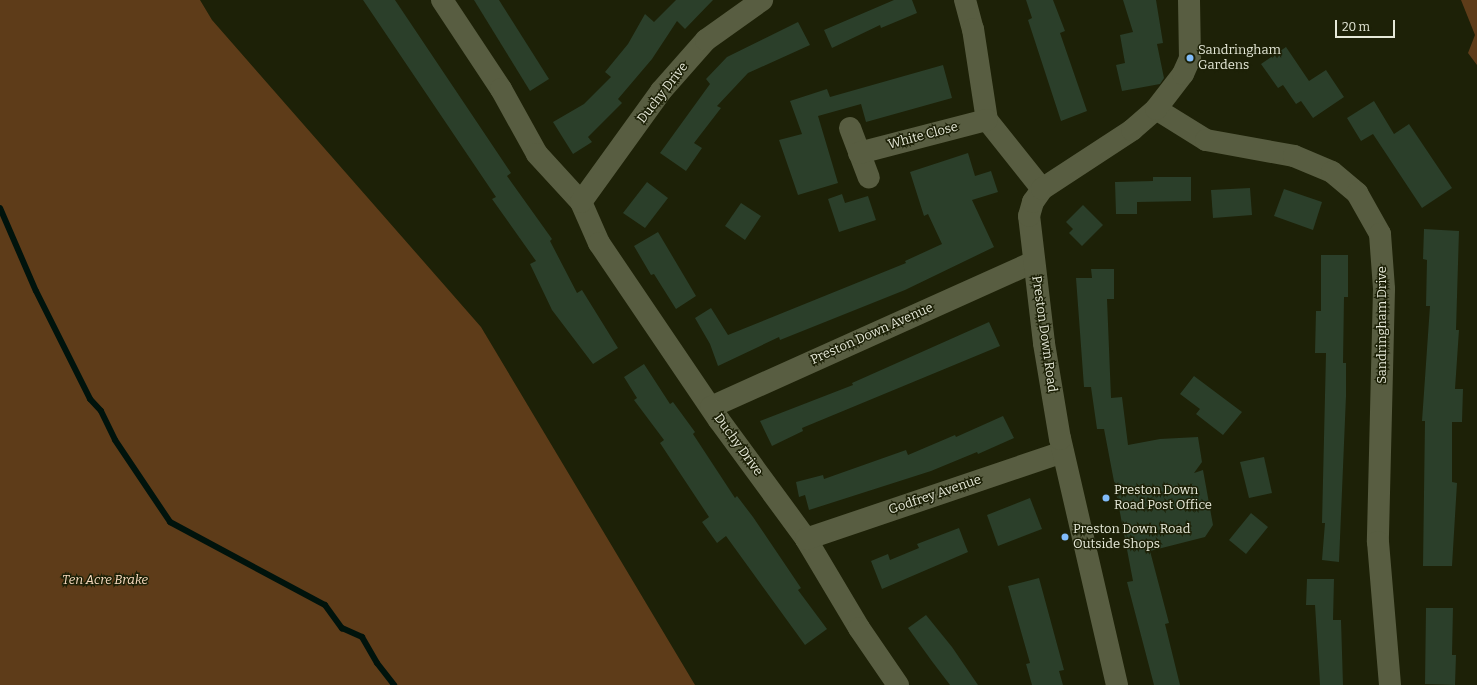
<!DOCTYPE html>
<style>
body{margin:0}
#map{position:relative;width:1477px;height:685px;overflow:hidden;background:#1d2107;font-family:Bitter,serif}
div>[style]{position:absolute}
.green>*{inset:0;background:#5e3c19}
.stream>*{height:6px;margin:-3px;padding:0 3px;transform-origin:3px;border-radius:3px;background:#00130c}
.building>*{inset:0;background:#2b3f2a}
.minor>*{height:22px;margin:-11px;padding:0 11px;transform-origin:11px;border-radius:11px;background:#585d41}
.dots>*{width:11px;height:11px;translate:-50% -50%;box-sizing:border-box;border:2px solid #1d2107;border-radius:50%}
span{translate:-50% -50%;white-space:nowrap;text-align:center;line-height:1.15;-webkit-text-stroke:3px #1d2107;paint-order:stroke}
.poi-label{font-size:13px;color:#e5e8d8}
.left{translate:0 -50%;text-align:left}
.street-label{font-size:13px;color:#e5e8d8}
.park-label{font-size:13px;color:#f9dbc0;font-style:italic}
.scale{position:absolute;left:1335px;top:20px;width:60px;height:18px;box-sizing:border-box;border:2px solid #e5e8d8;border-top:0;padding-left:5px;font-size:12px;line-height:14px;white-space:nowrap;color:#e5e8d8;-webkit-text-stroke:3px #1d2107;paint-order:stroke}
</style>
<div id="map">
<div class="green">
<div style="clip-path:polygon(0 0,200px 0,212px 20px,481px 327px,695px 685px,0 685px)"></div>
<div style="clip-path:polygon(1461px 0,1477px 0,1477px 65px,1468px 53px,1475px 35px)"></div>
</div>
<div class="stream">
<div style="left:0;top:208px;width:90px;rotate:66.6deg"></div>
<div style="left:36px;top:291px;width:121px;rotate:63.4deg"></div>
<div style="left:90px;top:399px;width:16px;rotate:47deg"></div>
<div style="left:101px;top:411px;width:32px;rotate:64deg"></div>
<div style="left:115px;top:440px;width:99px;rotate:56.1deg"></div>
<div style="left:170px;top:522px;width:176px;rotate:28.2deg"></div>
<div style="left:325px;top:605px;width:29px;rotate:54deg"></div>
<div style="left:342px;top:628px;width:22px;rotate:24deg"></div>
<div style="left:362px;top:637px;width:30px;rotate:60deg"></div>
<div style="left:377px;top:663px;width:28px;rotate:52deg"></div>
</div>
<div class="building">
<div style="clip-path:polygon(363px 0,395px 0,511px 173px,507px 176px,552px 239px,550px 241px,577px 293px,582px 290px,618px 348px,593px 364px,552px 310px,530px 264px,536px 261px,492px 199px,496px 197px)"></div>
<div style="clip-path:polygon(474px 0,499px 0,549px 79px,530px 91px)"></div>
<div style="clip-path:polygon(676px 0,713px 0,685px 29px,677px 21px,652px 59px,618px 99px,622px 103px,588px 137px,592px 142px,573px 154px,553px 122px,584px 104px,611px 77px,605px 72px,628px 44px,645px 14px,654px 22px)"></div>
<div style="clip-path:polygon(894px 0,912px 0,917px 13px,881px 28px,880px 25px,832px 48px,824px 30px)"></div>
<div style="clip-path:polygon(1026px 0,1053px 0,1065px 31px,1060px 33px,1087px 111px,1061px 121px,1028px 20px,1032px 18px)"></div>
<div style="clip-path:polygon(1123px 0,1156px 0,1163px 43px,1157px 44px,1164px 78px,1160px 84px,1122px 91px,1116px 65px,1125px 63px,1120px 35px,1133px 32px)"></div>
<div style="clip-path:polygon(798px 22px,810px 45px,748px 73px,717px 106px,721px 108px,694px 143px,702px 148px,686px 171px,660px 153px,710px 84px,706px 79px,727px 57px)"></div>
<div style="clip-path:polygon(1286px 47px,1309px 81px,1326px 70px,1344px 97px,1313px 118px,1301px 101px,1296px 104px,1283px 85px,1278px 88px,1261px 64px)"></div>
<div style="clip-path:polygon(943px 65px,952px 98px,866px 122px,861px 104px,818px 116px,838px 183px,798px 195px,779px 140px,802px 134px,790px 101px,827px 89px,830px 97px)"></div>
<div style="clip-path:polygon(1374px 101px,1394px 134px,1409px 124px,1452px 188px,1422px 208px,1373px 134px,1361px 141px,1347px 118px)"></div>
<div style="clip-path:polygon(968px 153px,975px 176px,991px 171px,998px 192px,972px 200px,994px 247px,905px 290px,780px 340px,779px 337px,718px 366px,710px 344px,695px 318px,711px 308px,728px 335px,906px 263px,905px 261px,942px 244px,928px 214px,924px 216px,910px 172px)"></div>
<div style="clip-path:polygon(1153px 177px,1191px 177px,1191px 201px,1137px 202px,1137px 214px,1116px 214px,1115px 182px,1153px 181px)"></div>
<div style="clip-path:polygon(647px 182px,668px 198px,645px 228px,623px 213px)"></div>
<div style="clip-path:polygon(1250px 188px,1252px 215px,1213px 218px,1211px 190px)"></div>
<div style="clip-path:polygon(1284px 189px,1322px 202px,1313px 230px,1274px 216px)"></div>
<div style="clip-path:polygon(842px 194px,845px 203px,868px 196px,876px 220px,839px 232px,828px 199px)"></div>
<div style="clip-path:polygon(741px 203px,761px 216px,745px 240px,725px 226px)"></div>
<div style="clip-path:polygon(1083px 205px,1103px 225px,1082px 246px,1069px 233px,1073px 229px,1066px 222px)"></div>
<div style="clip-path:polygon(1424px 229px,1459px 231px,1456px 330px,1459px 330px,1455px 389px,1463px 389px,1462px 422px,1452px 422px,1452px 482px,1457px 483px,1452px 566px,1423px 566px,1425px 421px,1422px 421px,1430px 306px,1426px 306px,1427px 260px,1423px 259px)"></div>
<div style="clip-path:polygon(658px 232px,696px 296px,676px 309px,654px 274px,651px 275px,634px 246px)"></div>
<div style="clip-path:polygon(1321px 255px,1348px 255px,1348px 297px,1344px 297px,1343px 363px,1346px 363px,1346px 396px,1339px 562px,1322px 560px,1325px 523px,1322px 523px,1326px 353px,1315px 353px,1316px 311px,1321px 311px)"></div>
<div style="clip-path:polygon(1091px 269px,1114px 269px,1114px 299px,1107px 299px,1111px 398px,1122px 397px,1128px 445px,1160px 439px,1198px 437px,1202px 462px,1194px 473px,1203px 470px,1213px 525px,1205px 537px,1150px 551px,1169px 623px,1165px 624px,1180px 685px,1154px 685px,1127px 582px,1133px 581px,1104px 429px,1097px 429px,1091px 387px,1084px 387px,1076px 278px,1092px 278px)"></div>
<div style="clip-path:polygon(989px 322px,1000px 346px,802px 428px,803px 431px,772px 446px,760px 421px,853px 385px,852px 383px)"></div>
<div style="clip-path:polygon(644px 364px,670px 404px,673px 402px,695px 432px,693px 434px,735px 498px,737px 496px,753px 517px,801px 588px,798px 590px,827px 629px,805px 645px,726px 536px,717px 543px,702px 522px,709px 517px,660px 443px,664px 440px,634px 400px,637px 398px,624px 377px)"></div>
<div style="clip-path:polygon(1194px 376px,1242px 412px,1223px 435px,1196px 414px,1200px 409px,1180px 394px)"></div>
<div style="clip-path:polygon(1003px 416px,1014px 438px,978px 454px,977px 452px,931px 471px,809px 510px,805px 495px,799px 497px,796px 482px,823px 475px,824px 479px,906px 450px,908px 455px,955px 435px,956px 437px)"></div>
<div style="clip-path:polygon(1264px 457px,1272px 493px,1249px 498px,1240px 462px)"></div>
<div style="clip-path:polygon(1030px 498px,1042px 529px,998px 546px,987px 515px)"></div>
<div style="clip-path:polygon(1251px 513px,1268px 527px,1246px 554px,1229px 540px)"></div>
<div style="clip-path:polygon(959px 528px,968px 552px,882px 589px,871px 561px,888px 554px,890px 560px,919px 548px,917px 544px)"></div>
<div style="clip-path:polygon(1039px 578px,1064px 670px,1059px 671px,1063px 685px,1032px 685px,1026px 664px,1030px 663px,1008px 586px)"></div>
<div style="clip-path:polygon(1307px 579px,1334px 579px,1333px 620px,1341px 620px,1343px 685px,1320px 685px,1315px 605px,1306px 605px)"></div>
<div style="clip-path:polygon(1426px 608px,1453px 608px,1452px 655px,1456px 655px,1455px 685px,1425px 684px)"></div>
<div style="clip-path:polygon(926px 615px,952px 647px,978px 685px,950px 685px,931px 660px,908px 628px)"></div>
</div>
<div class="minor">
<div style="left:442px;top:0;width:107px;rotate:56.5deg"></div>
<div style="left:501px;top:89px;width:74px;rotate:61deg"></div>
<div style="left:537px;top:154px;width:65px;rotate:47.5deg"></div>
<div style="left:581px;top:202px;width:45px;rotate:66.3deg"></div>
<div style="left:599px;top:243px;width:214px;rotate:55.9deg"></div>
<div style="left:719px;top:420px;width:147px;rotate:53.8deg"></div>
<div style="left:806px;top:539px;width:104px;rotate:59.2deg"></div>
<div style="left:859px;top:628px;width:69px;rotate:55.6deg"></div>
<div style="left:965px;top:0;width:30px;rotate:75deg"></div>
<div style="left:973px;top:29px;width:92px;rotate:81.3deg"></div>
<div style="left:987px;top:120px;width:88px;rotate:51.4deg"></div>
<div style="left:1156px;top:109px;width:59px;rotate:31.8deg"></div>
<div style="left:1206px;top:140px;width:89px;rotate:10.3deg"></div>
<div style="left:1294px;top:156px;width:41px;rotate:22.8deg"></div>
<div style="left:1332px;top:172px;width:33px;rotate:40deg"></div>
<div style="left:1357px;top:193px;width:47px;rotate:60.7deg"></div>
<div style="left:1380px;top:234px;width:55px;rotate:85.8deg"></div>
<div style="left:1384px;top:289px;width:253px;rotate:91.4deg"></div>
<div style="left:1378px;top:542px;width:144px;rotate:85.2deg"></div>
<div style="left:850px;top:128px;width:53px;rotate:69.2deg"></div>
<div style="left:859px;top:153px;width:132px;rotate:-14.5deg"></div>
<div style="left:581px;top:202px;width:137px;rotate:-54.2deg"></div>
<div style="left:661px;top:91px;width:68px;rotate:-48.6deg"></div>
<div style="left:706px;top:40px;width:69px;rotate:-35.5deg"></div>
<div style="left:711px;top:407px;width:353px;rotate:-24.2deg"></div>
<div style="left:806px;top:539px;width:271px;rotate:-18.7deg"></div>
<div style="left:1117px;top:685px;width:253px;rotate:-103deg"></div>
<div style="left:1060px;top:439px;width:97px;rotate:-99.5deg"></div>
<div style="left:1044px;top:343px;width:128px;rotate:-96.7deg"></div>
<div style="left:1029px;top:216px;width:15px;rotate:-74deg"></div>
<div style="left:1033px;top:202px;width:16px;rotate:-55deg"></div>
<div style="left:1042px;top:189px;width:108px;rotate:-33.2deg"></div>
<div style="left:1132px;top:130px;width:32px;rotate:-41deg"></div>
<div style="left:1156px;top:109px;width:44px;rotate:-52.4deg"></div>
<div style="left:1183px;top:74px;width:17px;rotate:-66deg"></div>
<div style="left:1190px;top:58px;width:58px;rotate:-91deg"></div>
</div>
<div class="dots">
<div style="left:1190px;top:58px;background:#81bcfa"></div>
<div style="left:1106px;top:498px;background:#81bcfa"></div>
<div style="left:1065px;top:537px;background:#81bcfa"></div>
</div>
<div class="poi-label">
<span class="left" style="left:1198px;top:58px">Sandringham<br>Gardens</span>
<span class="left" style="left:1114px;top:498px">Preston Down<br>Road Post Office</span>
<span class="left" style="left:1073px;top:537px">Preston Down Road<br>Outside Shops</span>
</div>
<div class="street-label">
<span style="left:663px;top:93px;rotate:-52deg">Duchy Drive</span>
<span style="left:923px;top:136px;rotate:-15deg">White Close</span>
<span style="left:1382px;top:325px;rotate:-90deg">Sandringham Drive</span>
<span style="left:872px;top:334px;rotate:-24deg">Preston Down Avenue</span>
<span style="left:1044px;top:334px;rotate:82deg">Preston Down Road</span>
<span style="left:738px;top:445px;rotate:54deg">Duchy Drive</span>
<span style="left:935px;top:495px;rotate:-19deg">Godfrey Avenue</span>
</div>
<div class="park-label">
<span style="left:105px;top:580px">Ten Acre Brake</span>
</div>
<div class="scale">20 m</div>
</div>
